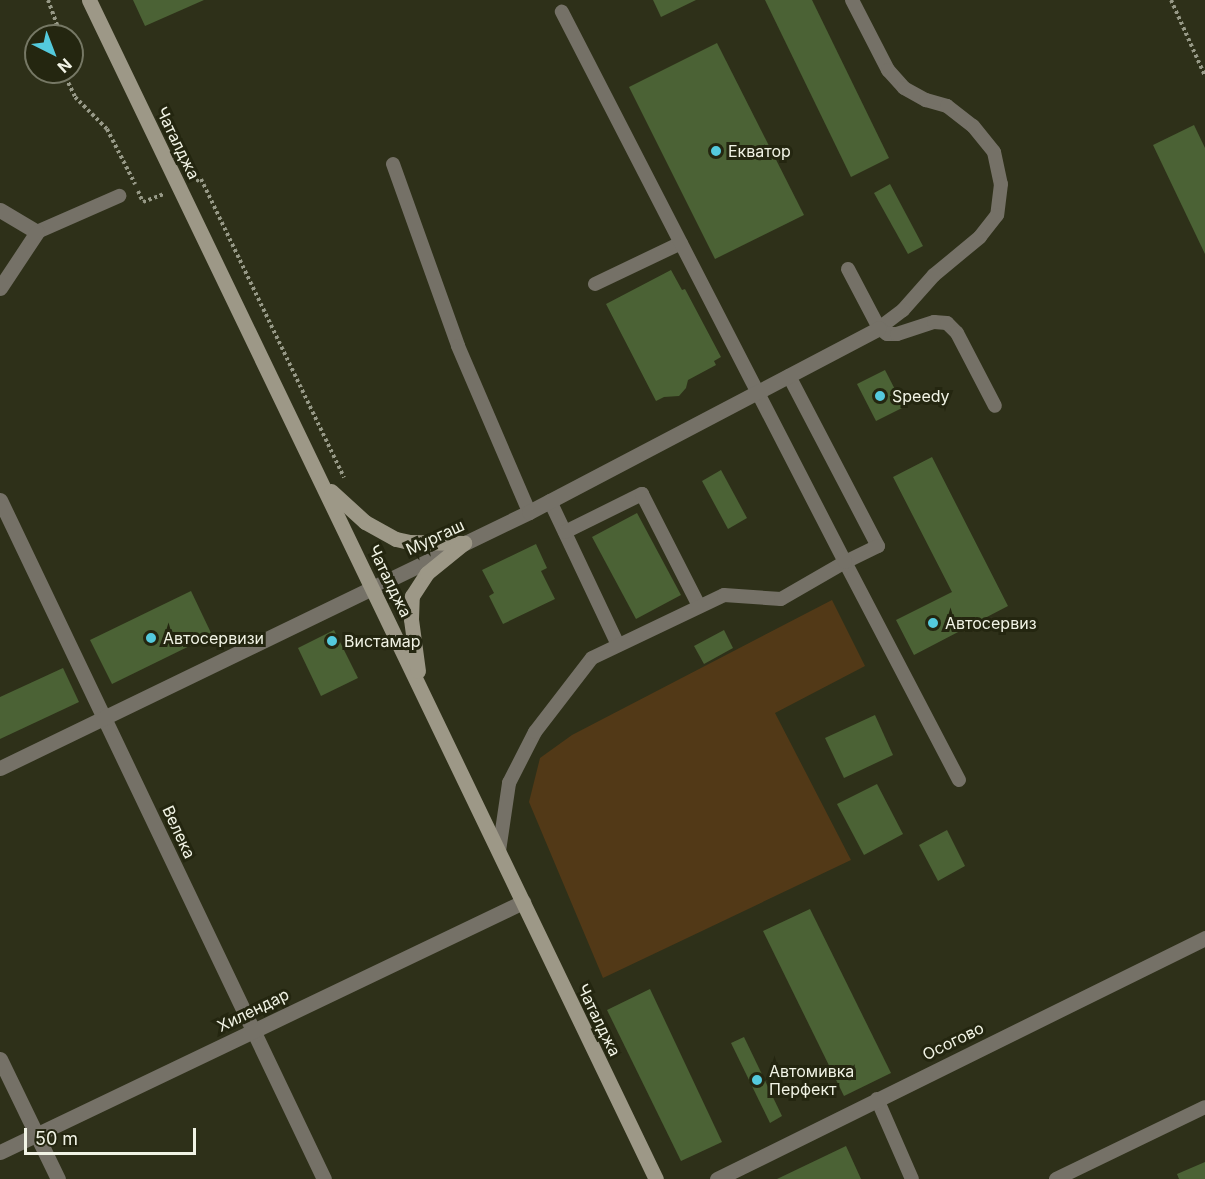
<!DOCTYPE html>
<meta charset="utf-8">
<style>
body{margin:0}
#map{position:relative;width:1205px;height:1179px;overflow:hidden;background:#2e3019;font-family:Inter,sans-serif}
div>[style]{position:absolute}
.green>*{inset:0;background:#523917}
.building>*{inset:0;background:#4b6235}
.path>*{height:4px;margin-top:-2px;transform-origin:0;background:repeating-linear-gradient(90deg,#979987 0 3px,transparent 0 6px)}
.lane>*{height:14px;margin:-7px;padding:0 7px;transform-origin:7px;border-radius:7px;background:#757167}
.street>*{height:15px;margin:-7.5px;padding:0 7.5px;transform-origin:7.5px;border-radius:7.5px;background:#757167}
.secondary>*{height:15px;margin:-7.5px;padding:0 7.5px;transform-origin:7.5px;border-radius:7.5px;background:#9d9887}
.dots>*{width:16px;height:16px;translate:-50% -50%;box-sizing:border-box;border:3px solid #242610;border-radius:50%}
span{translate:-50% -50%;white-space:nowrap;text-align:center;line-height:1.15;-webkit-text-stroke:6px #242610;paint-order:stroke}
.street-label{font-size:16px;color:#f1f3e5}
.poi-label{font-size:16px;color:#f1f3e5}
.left{translate:0 -50%;text-align:left}
.north{position:absolute;left:24px;top:24px;width:60px;height:60px;box-sizing:border-box;background:#242610;border:2px solid #767865;border-radius:50%;rotate:138deg;font-size:16px;font-weight:700;line-height:24px;text-align:center;color:#f1f3e5}
.north::after{content:'';display:block;margin:auto;width:21px;height:27px;background:#54cadd;clip-path:polygon(50% 0,100% 100%,50% 72%,0 100%)}
.scale{position:absolute;left:24px;top:1128px;width:172px;height:27px;box-sizing:border-box;border:3px solid #f1f3e5;border-top:0;padding-left:8px;font-size:18px;line-height:21px;white-space:nowrap;color:#f1f3e5;-webkit-text-stroke:4px #242610;paint-order:stroke}
</style>
<div id="map">
<div class="green">
<div style="clip-path:polygon(832px 600px,865px 666px,775px 713px,851px 860px,603px 978px,529px 802px,540px 758px,572px 735px)"></div>
</div>
<div class="building">
<div style="clip-path:polygon(133px 0,204px 0,145px 26px)"></div>
<div style="clip-path:polygon(653px 0,696px 0,661px 17px)"></div>
<div style="clip-path:polygon(765px 0,812px 0,889px 158px,851px 177px)"></div>
<div style="clip-path:polygon(717px 43px,804px 215px,715px 259px,629px 87px)"></div>
<div style="clip-path:polygon(1194px 125px,1205px 148px,1205px 254px,1153px 145px)"></div>
<div style="clip-path:polygon(890px 184px,923px 246px,908px 254px,874px 193px)"></div>
<div style="clip-path:polygon(671px 270px,682px 290px,685px 289px,721px 357px,714px 361px,716px 365px,688px 380px,686px 388px,679px 396px,664px 397px,656px 401px,606px 304px)"></div>
<div style="clip-path:polygon(885px 370px,904px 407px,876px 421px,857px 384px)"></div>
<div style="clip-path:polygon(932px 457px,1008px 606px,914px 655px,896px 620px,952px 592px,893px 477px)"></div>
<div style="clip-path:polygon(721px 470px,747px 518px,728px 529px,702px 481px)"></div>
<div style="clip-path:polygon(637px 513px,681px 595px,636px 619px,592px 537px)"></div>
<div style="clip-path:polygon(536px 544px,547px 568px,541px 571px,555px 599px,503px 624px,489px 596px,494px 593px,482px 570px)"></div>
<div style="clip-path:polygon(191px 591px,212px 635px,112px 684px,90px 640px)"></div>
<div style="clip-path:polygon(334px 630px,358px 678px,321px 696px,298px 648px)"></div>
<div style="clip-path:polygon(724px 630px,733px 648px,704px 664px,694px 646px)"></div>
<div style="clip-path:polygon(63px 668px,79px 702px,0 739px,0 697px)"></div>
<div style="clip-path:polygon(875px 715px,893px 755px,844px 778px,825px 738px)"></div>
<div style="clip-path:polygon(877px 784px,903px 834px,864px 855px,837px 804px)"></div>
<div style="clip-path:polygon(947px 830px,965px 866px,938px 881px,919px 845px)"></div>
<div style="clip-path:polygon(810px 909px,891px 1073px,844px 1096px,763px 931px)"></div>
<div style="clip-path:polygon(650px 989px,722px 1142px,681px 1161px,607px 1010px)"></div>
<div style="clip-path:polygon(744px 1037px,782px 1116px,770px 1123px,731px 1043px)"></div>
<div style="clip-path:polygon(846px 1146px,861px 1179px,777px 1179px)"></div>
<div style="clip-path:polygon(1205px 1162px,1205px 1179px,1179px 1179px,1177px 1174px)"></div>
</div>
<div class="path">
<div style="left:48px;top:0;width:38px;rotate:70deg"></div>
<div style="left:1171px;top:0;width:83px;rotate:65.9deg"></div>
<div style="left:63px;top:72px;width:28px;rotate:64deg"></div>
<div style="left:75px;top:97px;width:45px;rotate:45deg"></div>
<div style="left:107px;top:129px;width:62px;rotate:63deg"></div>
<div style="left:196px;top:181px;width:5px;rotate:-22deg"></div>
<div style="left:201px;top:179px;width:331px;rotate:64.4deg"></div>
<div style="left:138px;top:191px;width:12px;rotate:66deg"></div>
<div style="left:143px;top:202px;width:22px;rotate:-21deg"></div>
</div>
<div class="lane">
<div style="left:852px;top:0;width:79px;rotate:62.8deg"></div>
<div style="left:888px;top:70px;width:24px;rotate:48deg"></div>
<div style="left:904px;top:88px;width:25px;rotate:29deg"></div>
<div style="left:926px;top:100px;width:22px;rotate:16deg"></div>
<div style="left:947px;top:106px;width:33px;rotate:38deg"></div>
<div style="left:973px;top:126px;width:33px;rotate:51deg"></div>
<div style="left:994px;top:152px;width:33px;rotate:78deg"></div>
<div style="left:1001px;top:184px;width:31px;rotate:97deg"></div>
<div style="left:997px;top:215px;width:28px;rotate:128deg"></div>
<div style="left:980px;top:237px;width:60px;rotate:140.4deg"></div>
<div style="left:934px;top:275px;width:47px;rotate:131.5deg"></div>
<div style="left:903px;top:310px;width:30px;rotate:143deg"></div>
<div style="left:393px;top:164px;width:193px;rotate:70.3deg"></div>
<div style="left:458px;top:346px;width:181px;rotate:66.8deg"></div>
<div style="left:37px;top:232px;width:90px;rotate:-23.7deg"></div>
<div style="left:848px;top:269px;width:67px;rotate:62.3deg"></div>
<div style="left:879px;top:328px;width:10px;rotate:37deg"></div>
<div style="left:887px;top:334px;width:10px"></div>
<div style="left:897px;top:334px;width:39px;rotate:-18deg"></div>
<div style="left:934px;top:322px;width:13px;rotate:4deg"></div>
<div style="left:947px;top:323px;width:14px;rotate:45deg"></div>
<div style="left:957px;top:333px;width:82px;rotate:62.5deg"></div>
<div style="left:595px;top:284px;width:95px;rotate:-25.5deg"></div>
<div style="left:789px;top:376px;width:192px;rotate:62.4deg"></div>
<div style="left:878px;top:546px;width:37px;rotate:154deg"></div>
<div style="left:845px;top:562px;width:246px;rotate:62.4deg"></div>
<div style="left:550px;top:501px;width:159px;rotate:64.7deg"></div>
<div style="left:565px;top:532px;width:86px;rotate:-26.3deg"></div>
<div style="left:642px;top:494px;width:126px;rotate:63deg"></div>
<div style="left:499px;top:851px;width:69px;rotate:-81.6deg"></div>
<div style="left:509px;top:783px;width:57px;rotate:-63deg"></div>
<div style="left:535px;top:732px;width:93px;rotate:-52.4deg"></div>
<div style="left:592px;top:658px;width:146px;rotate:-25.5deg"></div>
<div style="left:724px;top:595px;width:57px;rotate:4deg"></div>
<div style="left:781px;top:599px;width:74px;rotate:-30deg"></div>
<div style="left:845px;top:562px;width:619px;rotate:-117.23deg"></div>
<div style="left:877px;top:1099px;width:87px;rotate:66.4deg"></div>
<div style="left:1056px;top:1179px;width:165px;rotate:-25.8deg"></div>
</div>
<div class="street">
<div style="left:0;top:210px;width:43px;rotate:30.7deg"></div>
<div style="left:37px;top:232px;width:67px;rotate:123.5deg"></div>
<div style="left:0;top:500px;width:752px;rotate:64.49deg"></div>
<div style="left:0;top:768px;width:588px;rotate:-25.82deg"></div>
<div style="left:529px;top:512px;width:395px;rotate:-27.7deg"></div>
<div style="left:0;top:1059px;width:133px;rotate:64.2deg"></div>
<div style="left:0;top:1152px;width:580px;rotate:-25.55deg"></div>
<div style="left:717px;top:1179px;width:544px;rotate:-26.28deg"></div>
</div>
<div class="secondary">
<div style="left:89px;top:0;width:1308px;rotate:64.32deg"></div>
<div style="left:331px;top:491px;width:46px;rotate:42.4deg"></div>
<div style="left:365px;top:522px;width:35px;rotate:29deg"></div>
<div style="left:396px;top:539px;width:13px;rotate:13deg"></div>
<div style="left:409px;top:542px;width:55px;rotate:1deg"></div>
<div style="left:418px;top:671px;width:52px;rotate:-97.7deg"></div>
<div style="left:411px;top:619px;width:23px;rotate:-88deg"></div>
<div style="left:412px;top:596px;width:27px;rotate:-57deg"></div>
<div style="left:427px;top:573px;width:48px;rotate:-39deg"></div>
</div>
<div class="dots">
<div style="left:716px;top:151px;background:#54cadd"></div>
<div style="left:880px;top:396px;background:#54cadd"></div>
<div style="left:933px;top:623px;background:#54cadd"></div>
<div style="left:151px;top:638px;background:#54cadd"></div>
<div style="left:332px;top:641px;background:#54cadd"></div>
<div style="left:757px;top:1080px;background:#54cadd"></div>
</div>
<div class="street-label">
<span style="left:178px;top:143px;rotate:64deg">Чаталджа</span>
<span style="left:435px;top:537px;rotate:-25deg">Мургаш</span>
<span style="left:390px;top:581px;rotate:64deg">Чаталджа</span>
<span style="left:179px;top:832px;rotate:65deg">Велека</span>
<span style="left:253px;top:1010px;rotate:-26deg">Хилендар</span>
<span style="left:599px;top:1020px;rotate:64deg">Чаталджа</span>
<span style="left:953px;top:1041px;rotate:-26deg">Осогово</span>
</div>
<div class="poi-label">
<span class="left" style="left:728px;top:151px">Екватор</span>
<span class="left" style="left:892px;top:396px">Speedy</span>
<span class="left" style="left:945px;top:623px">Автосервиз</span>
<span class="left" style="left:163px;top:638px">Автосервизи</span>
<span class="left" style="left:344px;top:641px">Вистамар</span>
<span class="left" style="left:769px;top:1080px">Автомивка<br>Перфект</span>
</div>
<div class="north">N</div>
<div class="scale">50 m</div>
</div>
